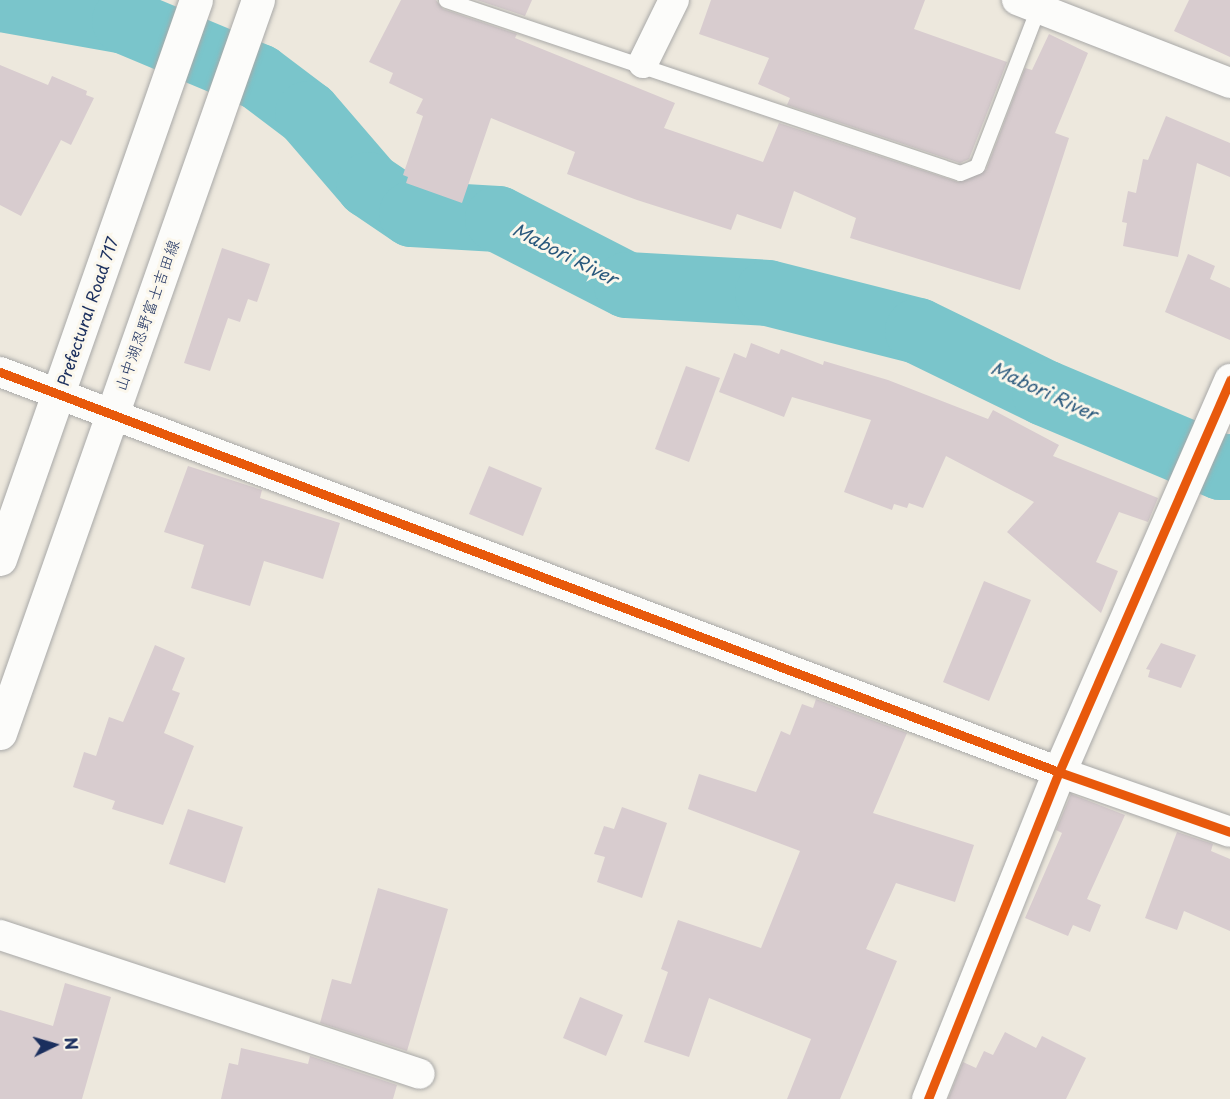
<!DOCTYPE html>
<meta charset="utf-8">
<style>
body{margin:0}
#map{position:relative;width:1230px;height:1099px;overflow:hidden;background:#ede8dd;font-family:"Playpen Sans","Klee One",sans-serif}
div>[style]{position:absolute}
.river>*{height:66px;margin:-33px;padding:0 33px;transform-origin:33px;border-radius:33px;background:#7ac5cb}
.building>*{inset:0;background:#d8cccf}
.roads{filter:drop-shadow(0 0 2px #a9a9a8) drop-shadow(0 0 2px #a9a9a8)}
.lane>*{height:15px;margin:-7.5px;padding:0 7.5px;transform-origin:7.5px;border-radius:7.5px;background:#fcfcfa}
.street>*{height:30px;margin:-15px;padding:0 15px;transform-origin:15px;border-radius:15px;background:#fcfcfa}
.secondary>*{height:33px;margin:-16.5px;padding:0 16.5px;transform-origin:16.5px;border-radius:16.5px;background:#fcfcfa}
.cycleway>*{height:9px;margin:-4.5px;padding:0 4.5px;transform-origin:4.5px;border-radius:4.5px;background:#e8590c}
span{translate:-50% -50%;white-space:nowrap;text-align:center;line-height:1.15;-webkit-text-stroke:6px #fbf7ec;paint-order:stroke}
.street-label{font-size:16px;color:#1b2f5e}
.water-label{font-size:18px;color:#29587c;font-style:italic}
.north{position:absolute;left:24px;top:1015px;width:60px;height:60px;-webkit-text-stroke:4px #fbf7ec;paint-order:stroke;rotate:85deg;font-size:16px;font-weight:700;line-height:24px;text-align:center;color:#1b2f5e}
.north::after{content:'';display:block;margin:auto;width:21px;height:27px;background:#1b2f5e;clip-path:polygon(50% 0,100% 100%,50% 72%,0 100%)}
</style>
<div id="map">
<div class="river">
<div style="left:7px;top:0;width:120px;rotate:10.1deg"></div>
<div style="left:125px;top:21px;width:145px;rotate:22.7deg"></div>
<div style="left:259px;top:77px;width:61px;rotate:37.1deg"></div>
<div style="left:308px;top:114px;width:94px;rotate:49.3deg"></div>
<div style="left:369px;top:185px;width:52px;rotate:34deg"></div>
<div style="left:412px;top:214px;width:86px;rotate:3.3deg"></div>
<div style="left:498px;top:219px;width:145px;rotate:27.1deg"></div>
<div style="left:627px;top:285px;width:141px;rotate:3.2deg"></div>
<div style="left:768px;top:293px;width:155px;rotate:14.2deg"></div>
<div style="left:918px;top:331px;width:141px;rotate:26deg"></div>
<div style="left:1045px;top:393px;width:191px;rotate:22.8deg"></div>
<div style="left:1221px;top:467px;width:9px"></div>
</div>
<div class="building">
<div style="clip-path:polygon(401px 0,436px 0,443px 9px,517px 34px,515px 38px,675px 103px,664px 128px,763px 162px,779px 123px,958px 182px,986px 170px,1025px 68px,1032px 70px,1049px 34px,1088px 53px,1055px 133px,1069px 138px,1020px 290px,850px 238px,856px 218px,794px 191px,781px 229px,737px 214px,731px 230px,637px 200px,567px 174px,575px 152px,491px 118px,462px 203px,406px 183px,408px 177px,403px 175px,423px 116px,416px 113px,423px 99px,389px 83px,393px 73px,369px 62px)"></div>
<div style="clip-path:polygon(477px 0,532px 0,525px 16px)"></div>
<div style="clip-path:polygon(711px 0,925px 0,914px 29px,1007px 62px,969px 159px,960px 163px,787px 105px,790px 98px,758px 84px,769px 58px,699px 34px)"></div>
<div style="clip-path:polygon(1189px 0,1230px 0,1230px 57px,1174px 31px)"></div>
<div style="clip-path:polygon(0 65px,48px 85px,52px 76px,87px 91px,86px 95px,94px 98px,71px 145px,61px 140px,21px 216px,0 205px)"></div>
<div style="clip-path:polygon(1166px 116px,1230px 143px,1230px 177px,1197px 163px,1178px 257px,1123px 246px,1127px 223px,1122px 222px,1128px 191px,1136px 193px,1143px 159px,1148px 160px)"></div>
<div style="clip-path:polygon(222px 248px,270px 264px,257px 302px,248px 299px,240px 322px,228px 318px,210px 371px,184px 363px)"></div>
<div style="clip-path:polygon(1188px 254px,1215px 266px,1210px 279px,1230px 288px,1230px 340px,1165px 312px)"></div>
<div style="clip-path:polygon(751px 343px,779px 354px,781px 349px,823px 365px,824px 361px,888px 380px,988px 419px,993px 410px,1059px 445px,1053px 456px,1158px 498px,1148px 522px,1119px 512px,1096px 562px,1118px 571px,1101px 613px,1007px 532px,1034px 502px,946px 456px,923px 508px,909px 503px,907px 508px,894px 504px,892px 510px,844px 492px,871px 420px,792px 397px,784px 417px,719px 392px,734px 353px,746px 358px)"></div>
<div style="clip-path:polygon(686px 366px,720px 378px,689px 462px,655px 449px)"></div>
<div style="clip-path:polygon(188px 466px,262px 490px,260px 498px,340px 523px,323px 579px,264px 561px,250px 606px,191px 588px,204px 545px,164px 532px)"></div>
<div style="clip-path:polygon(489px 466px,542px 488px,523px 536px,469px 514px)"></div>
<div style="clip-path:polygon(984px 581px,1031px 600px,989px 701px,943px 682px)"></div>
<div style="clip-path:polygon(1161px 643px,1196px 655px,1181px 688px,1148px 677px,1150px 670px,1146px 669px)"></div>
<div style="clip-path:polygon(155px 645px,185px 658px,172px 690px,180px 693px,164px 733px,194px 746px,163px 825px,112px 809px,115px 801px,73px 787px,84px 752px,96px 756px,109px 717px,123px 722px)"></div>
<div style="clip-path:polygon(816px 699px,907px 733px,873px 813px,974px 845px,955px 902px,896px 883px,866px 949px,897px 961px,840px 1099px,787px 1099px,811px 1039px,709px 998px,689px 1057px,644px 1042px,668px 972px,661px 969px,678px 920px,761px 948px,800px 851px,688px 809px,699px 774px,756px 792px,781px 731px,790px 735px,802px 704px,813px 708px)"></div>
<div style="clip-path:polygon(1071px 794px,1125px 815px,1087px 899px,1101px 905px,1090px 932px,1073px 925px,1068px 936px,1025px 918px,1062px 833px,1056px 830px)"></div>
<div style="clip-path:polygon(622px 807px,667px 823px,642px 898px,597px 882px,605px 857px,594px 854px,604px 826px,614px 829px)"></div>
<div style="clip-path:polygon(188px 809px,243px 827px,225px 883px,169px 864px)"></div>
<div style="clip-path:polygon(1177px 832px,1213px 844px,1211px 851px,1230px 859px,1230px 931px,1184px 911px,1177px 930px,1145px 918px)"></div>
<div style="clip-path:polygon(378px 888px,448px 909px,407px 1051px,320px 1023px,332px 979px,351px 984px)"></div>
<div style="clip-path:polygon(65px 983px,111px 997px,82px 1099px,0 1099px,0 1010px,53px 1026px)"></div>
<div style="clip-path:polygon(580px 997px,623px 1015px,606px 1056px,563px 1038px)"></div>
<div style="clip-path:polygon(1005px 1032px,1036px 1048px,1042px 1036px,1086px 1058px,1066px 1099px,948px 1099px,963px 1062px,976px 1068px,984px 1051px,993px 1055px)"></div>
<div style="clip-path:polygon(241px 1048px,308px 1064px,310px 1056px,397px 1085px,393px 1099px,221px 1099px,229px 1063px,238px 1065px)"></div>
</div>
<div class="roads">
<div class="lane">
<div style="left:446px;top:0;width:542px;rotate:18.6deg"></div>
<div style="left:960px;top:173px;width:18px;rotate:-22deg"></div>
<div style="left:977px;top:166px;width:169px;rotate:-68.9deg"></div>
</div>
<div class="street">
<div style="left:1017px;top:0;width:229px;rotate:21.3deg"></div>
<div style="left:643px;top:63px;width:70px;rotate:-63.8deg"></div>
<div style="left:0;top:372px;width:1132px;rotate:20.69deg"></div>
<div style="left:1059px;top:772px;width:181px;rotate:19.3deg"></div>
<div style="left:0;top:935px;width:442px;rotate:18.3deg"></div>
</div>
<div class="secondary">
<div style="left:0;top:559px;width:592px;rotate:-70.68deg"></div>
<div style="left:0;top:733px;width:777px;rotate:-70.61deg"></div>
<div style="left:928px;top:1099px;width:352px;rotate:-68.2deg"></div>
<div style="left:1059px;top:772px;width:428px;rotate:-66.4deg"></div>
</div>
</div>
<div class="cycleway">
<div style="left:0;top:372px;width:1132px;rotate:20.69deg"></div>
<div style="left:1059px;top:772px;width:181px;rotate:19.3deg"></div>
<div style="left:928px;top:1099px;width:352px;rotate:-68.2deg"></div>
<div style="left:1059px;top:772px;width:428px;rotate:-66.4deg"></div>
</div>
<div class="street-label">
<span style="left:87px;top:311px;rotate:-71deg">Prefectural Road 717</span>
<span style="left:146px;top:315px;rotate:-70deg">山中湖忍野富士吉田線</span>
</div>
<div class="water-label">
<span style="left:565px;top:254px;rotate:27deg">Mabori River</span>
<span style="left:1044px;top:391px;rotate:25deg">Mabori River</span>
</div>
<div class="north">N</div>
</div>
